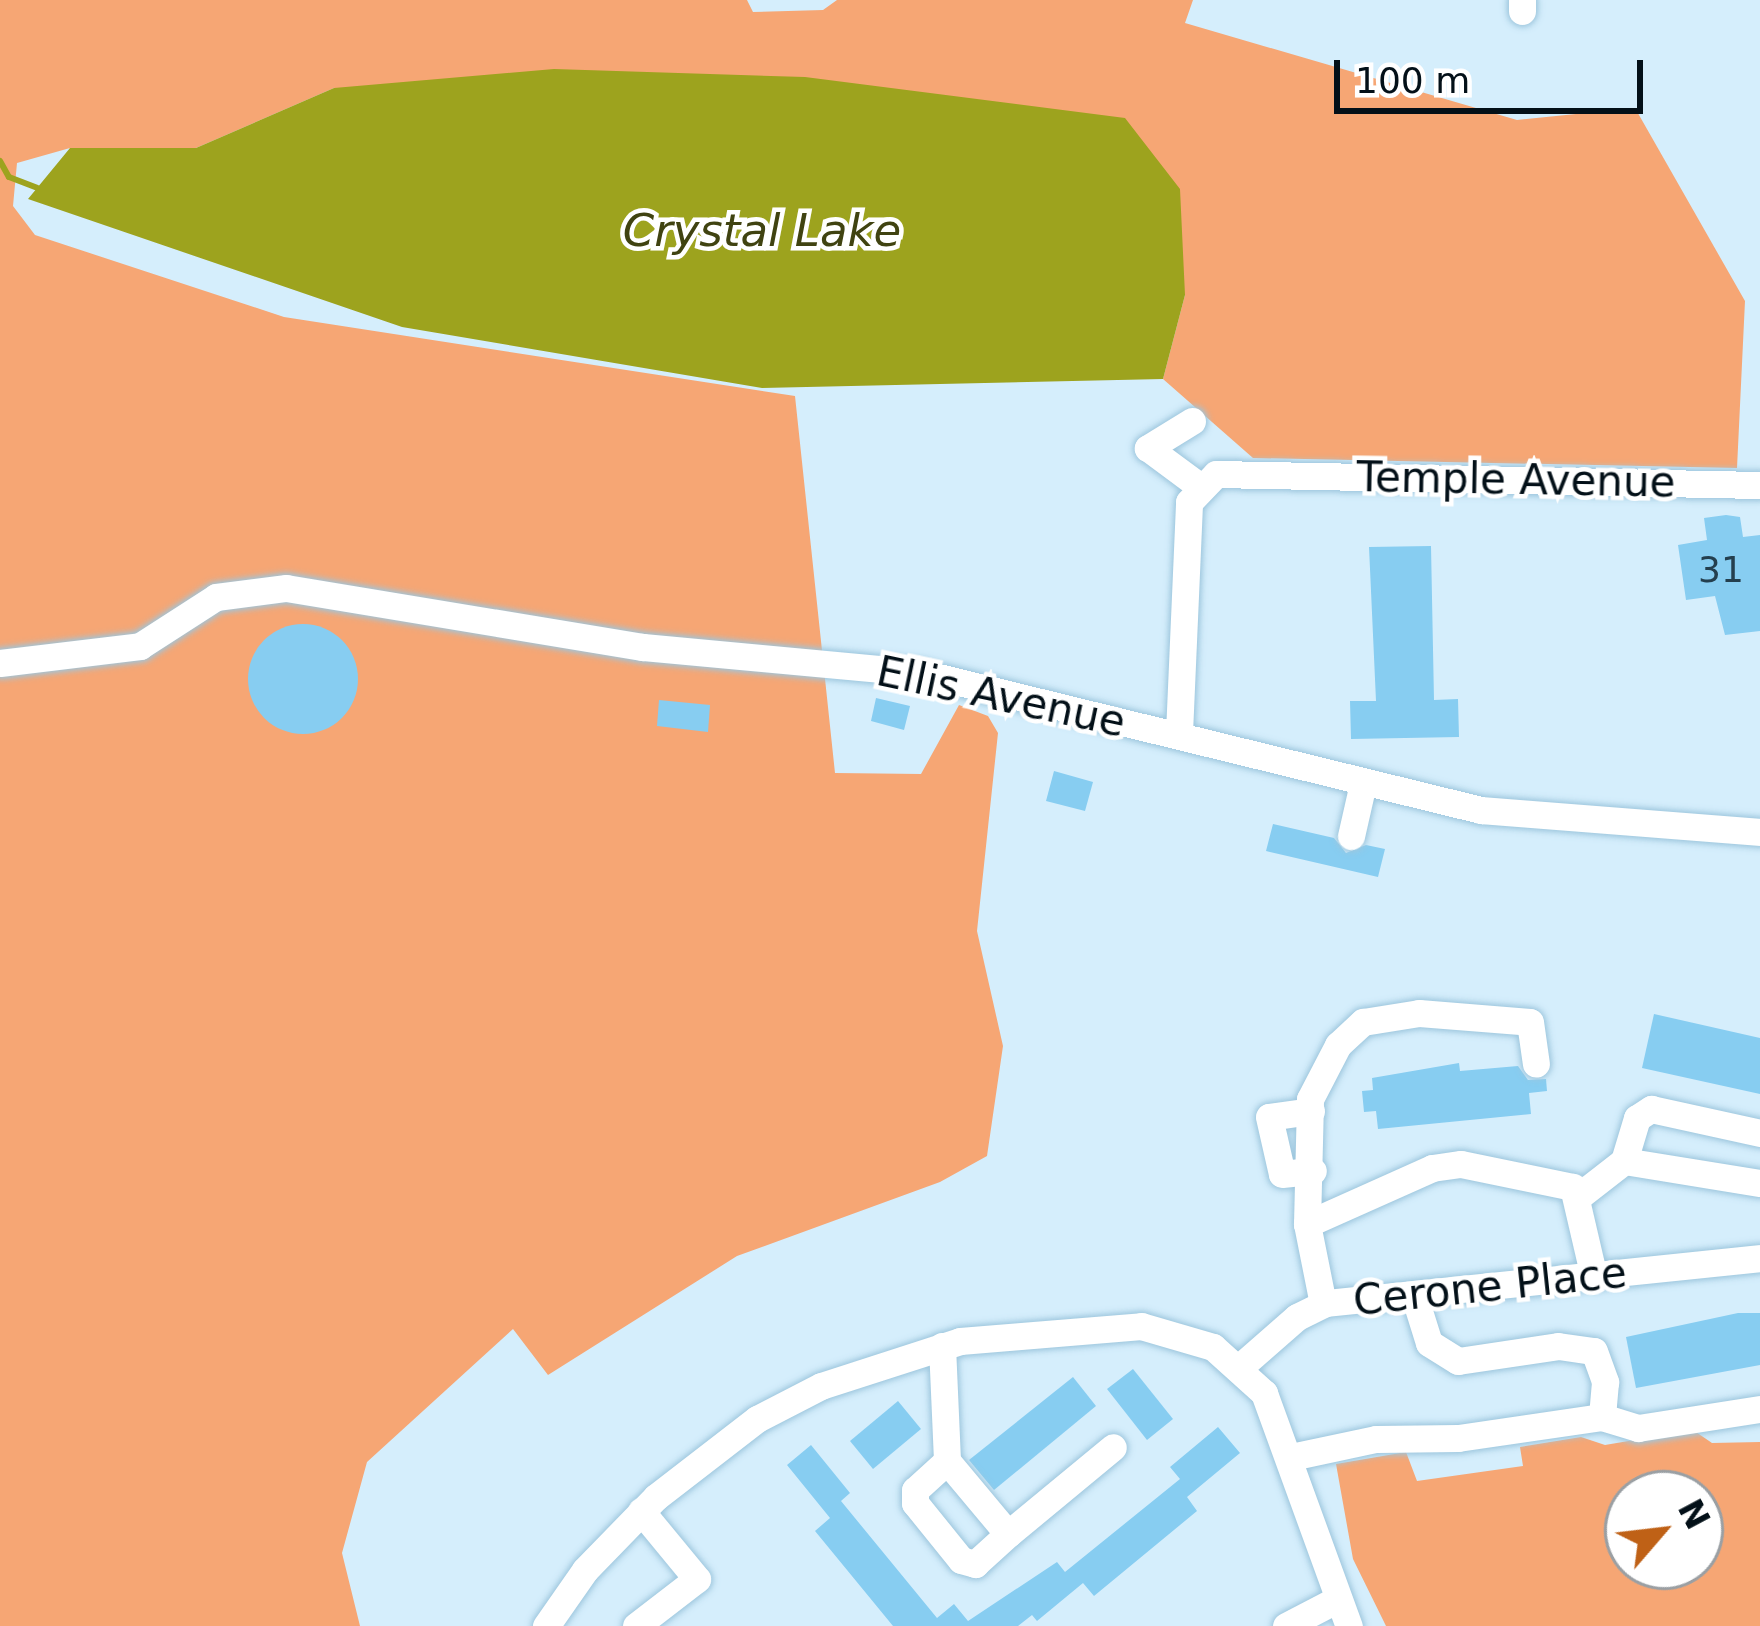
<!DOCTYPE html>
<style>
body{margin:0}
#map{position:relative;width:1760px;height:1626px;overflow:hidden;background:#d5eefc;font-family:"DejaVu Sans",sans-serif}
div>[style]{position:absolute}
.forest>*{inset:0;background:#f6a674}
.water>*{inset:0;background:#9da31e}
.stream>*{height:6px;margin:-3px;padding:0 3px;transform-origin:3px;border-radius:3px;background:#9da31e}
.building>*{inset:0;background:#87cdf1}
.round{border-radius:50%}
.roads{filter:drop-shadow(0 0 3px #9dc6dd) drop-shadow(0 0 3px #9dc6dd)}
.minor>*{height:27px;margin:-13.5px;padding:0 13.5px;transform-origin:13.5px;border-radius:13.5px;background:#fff}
span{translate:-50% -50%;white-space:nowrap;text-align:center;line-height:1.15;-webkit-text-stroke:9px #fff;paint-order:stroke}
.number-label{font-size:36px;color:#243f4e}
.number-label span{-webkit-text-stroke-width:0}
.street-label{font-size:42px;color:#031018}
.water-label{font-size:45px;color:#404311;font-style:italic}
.north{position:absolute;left:1604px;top:1470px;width:120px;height:120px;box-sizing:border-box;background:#fff;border:3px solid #9a9fa3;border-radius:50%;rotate:62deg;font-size:33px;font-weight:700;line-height:48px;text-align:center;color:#031018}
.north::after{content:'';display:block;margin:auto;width:42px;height:54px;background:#bf6116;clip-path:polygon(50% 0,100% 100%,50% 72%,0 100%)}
.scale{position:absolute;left:1334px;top:60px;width:309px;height:54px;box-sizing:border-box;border:6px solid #031018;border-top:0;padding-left:15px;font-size:36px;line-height:42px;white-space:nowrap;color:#031018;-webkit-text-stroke:9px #fff;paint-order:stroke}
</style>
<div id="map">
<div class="forest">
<div style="clip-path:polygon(0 0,747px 0,753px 12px,823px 10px,837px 0,1193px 0,1185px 23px,1517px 120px,1635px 108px,1745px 301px,1737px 468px,1253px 458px,1163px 379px,1185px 295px,334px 88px,196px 148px,70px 148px,17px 163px,13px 206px,35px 235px,284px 317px,795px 396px,835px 773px,921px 774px,959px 705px,988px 716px,998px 733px,977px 931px,1003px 1046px,987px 1156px,940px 1182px,737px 1256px,548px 1375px,513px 1329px,367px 1462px,342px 1553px,360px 1626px,0 1626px)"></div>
<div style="clip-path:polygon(evenodd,1693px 1430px,1712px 1443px,1760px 1442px,1760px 1626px,1386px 1626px,1353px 1559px,1336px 1464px,1406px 1452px,1417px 1481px,1523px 1466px,1520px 1447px,1581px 1437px,1605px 1445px,1693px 1430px,1628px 1494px,1700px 1494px,1700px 1566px,1628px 1566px,1628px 1494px)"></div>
</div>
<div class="water">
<div style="clip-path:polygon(554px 69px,805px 77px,1125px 118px,1180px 189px,1185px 295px,1163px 379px,762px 388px,402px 327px,28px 199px,70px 148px,196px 148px,334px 88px)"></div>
</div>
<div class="stream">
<div style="left:0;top:161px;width:18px;rotate:61deg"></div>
<div style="left:9px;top:177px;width:30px;rotate:21deg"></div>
</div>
<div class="building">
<div style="clip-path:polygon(1726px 515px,1740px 517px,1743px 537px,1760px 535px,1760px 631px,1725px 635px,1715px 596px,1686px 600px,1678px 545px,1707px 540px,1704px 518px)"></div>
<div style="clip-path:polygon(1431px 546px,1434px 700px,1458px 699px,1459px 737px,1351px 739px,1350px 701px,1376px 701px,1369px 547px)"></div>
<div class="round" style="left:248px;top:624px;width:110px;height:110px"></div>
<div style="clip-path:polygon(876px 698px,910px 706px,904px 730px,871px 721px)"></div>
<div style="clip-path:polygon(659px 700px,710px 705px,708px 732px,657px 726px)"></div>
<div style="clip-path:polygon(1054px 771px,1093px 782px,1085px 811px,1046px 801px)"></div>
<div style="clip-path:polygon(1273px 824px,1334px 838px,1346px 853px,1366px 845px,1385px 849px,1378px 877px,1266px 851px)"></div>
<div style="clip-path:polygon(1654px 1014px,1760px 1038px,1760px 1094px,1642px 1068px)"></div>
<div style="clip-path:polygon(1459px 1063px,1460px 1071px,1518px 1066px,1528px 1080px,1546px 1079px,1547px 1091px,1529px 1093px,1531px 1114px,1378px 1129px,1376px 1111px,1364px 1112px,1362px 1091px,1373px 1090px,1372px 1078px)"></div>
<div style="clip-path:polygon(1738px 1313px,1760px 1313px,1760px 1365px,1636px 1388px,1626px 1337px)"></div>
<div style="clip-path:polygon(1133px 1369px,1173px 1419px,1147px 1440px,1107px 1389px)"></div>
<div style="clip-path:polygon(1073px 1377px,1096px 1406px,994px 1490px,969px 1460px)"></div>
<div style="clip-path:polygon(898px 1401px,921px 1429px,873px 1469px,850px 1441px)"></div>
<div style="clip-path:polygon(1218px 1427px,1240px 1453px,1187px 1497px,1197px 1511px,1094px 1596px,1083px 1583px,1037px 1621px,1032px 1615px,1018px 1626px,893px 1626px,815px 1531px,830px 1518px,787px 1465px,811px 1445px,850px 1493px,841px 1501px,937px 1618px,954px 1604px,968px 1621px,1057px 1562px,1065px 1572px,1180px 1479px,1170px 1467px)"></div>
</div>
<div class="roads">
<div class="minor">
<div style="left:1522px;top:11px;width:11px;rotate:-90deg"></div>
<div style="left:1192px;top:421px;width:52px;rotate:148.5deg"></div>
<div style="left:1148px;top:448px;width:62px;rotate:36.5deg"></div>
<div style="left:0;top:663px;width:141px;rotate:-6.9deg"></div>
<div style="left:140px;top:646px;width:90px;rotate:-32.8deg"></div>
<div style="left:216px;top:597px;width:71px;rotate:-7.3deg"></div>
<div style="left:286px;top:588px;width:362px;rotate:9.4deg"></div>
<div style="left:643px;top:647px;width:280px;rotate:5.3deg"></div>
<div style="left:922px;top:673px;width:576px;rotate:13.77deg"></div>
<div style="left:1481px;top:810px;width:280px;rotate:4.5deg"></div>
<div style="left:1179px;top:733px;width:231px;rotate:-87.5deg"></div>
<div style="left:1189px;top:502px;width:39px;rotate:-46deg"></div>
<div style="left:1216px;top:474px;width:544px;rotate:1.16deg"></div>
<div style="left:1351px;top:836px;width:54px;rotate:-77.2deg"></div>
<div style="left:1311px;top:1111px;width:42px;rotate:171.9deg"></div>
<div style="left:1269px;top:1117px;width:58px;rotate:77.2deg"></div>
<div style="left:1282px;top:1174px;width:31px;rotate:-6deg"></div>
<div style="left:1624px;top:1161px;width:45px;rotate:-73.2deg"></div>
<div style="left:1637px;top:1118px;width:17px;rotate:-33deg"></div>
<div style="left:1651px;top:1109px;width:112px;rotate:12.4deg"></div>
<div style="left:1579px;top:1196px;width:57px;rotate:-37.9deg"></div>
<div style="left:1624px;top:1161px;width:138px;rotate:9.2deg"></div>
<div style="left:1307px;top:1224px;width:125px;rotate:-88.6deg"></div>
<div style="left:1310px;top:1099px;width:61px;rotate:-62.6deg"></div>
<div style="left:1338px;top:1045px;width:34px;rotate:-43deg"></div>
<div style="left:1363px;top:1022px;width:57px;rotate:-9.1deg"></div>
<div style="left:1419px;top:1013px;width:111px;rotate:4.6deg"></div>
<div style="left:1530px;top:1022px;width:42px;rotate:81.9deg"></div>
<div style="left:1414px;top:1295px;width:50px;rotate:72.6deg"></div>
<div style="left:1429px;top:1343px;width:34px;rotate:32deg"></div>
<div style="left:1458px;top:1361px;width:101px;rotate:-8.5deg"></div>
<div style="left:1558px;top:1346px;width:36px;rotate:8deg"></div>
<div style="left:1594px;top:1351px;width:33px;rotate:70deg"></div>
<div style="left:1605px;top:1382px;width:35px;rotate:95deg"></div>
<div style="left:1323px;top:1304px;width:82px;rotate:-101.3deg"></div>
<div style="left:1307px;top:1224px;width:137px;rotate:-24.1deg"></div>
<div style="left:1432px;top:1168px;width:29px;rotate:-8deg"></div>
<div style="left:1461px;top:1164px;width:114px;rotate:11.6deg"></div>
<div style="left:1573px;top:1187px;width:92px;rotate:76.9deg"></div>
<div style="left:942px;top:1346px;width:115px;rotate:87.5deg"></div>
<div style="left:947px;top:1461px;width:95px;rotate:50.1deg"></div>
<div style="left:1008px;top:1534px;width:136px;rotate:-39.6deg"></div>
<div style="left:1241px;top:1366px;width:74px;rotate:-41.2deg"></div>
<div style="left:1297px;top:1317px;width:32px;rotate:-26deg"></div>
<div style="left:1326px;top:1303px;width:436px;rotate:-5.9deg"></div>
<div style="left:1291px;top:1457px;width:87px;rotate:-12deg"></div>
<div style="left:1376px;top:1439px;width:82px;rotate:-0.7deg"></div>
<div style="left:1458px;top:1438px;width:146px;rotate:-8.3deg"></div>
<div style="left:1602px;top:1417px;width:38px;rotate:17deg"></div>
<div style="left:1638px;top:1428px;width:123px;rotate:-8.9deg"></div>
<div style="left:947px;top:1461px;width:43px;rotate:137.8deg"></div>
<div style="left:915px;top:1490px;width:13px;rotate:90deg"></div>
<div style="left:915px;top:1503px;width:73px;rotate:51.1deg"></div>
<div style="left:961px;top:1560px;width:15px;rotate:16deg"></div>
<div style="left:975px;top:1564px;width:45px;rotate:-42.3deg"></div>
<div style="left:546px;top:1626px;width:68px;rotate:-55.1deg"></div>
<div style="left:585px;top:1570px;width:102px;rotate:-45.8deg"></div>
<div style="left:656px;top:1497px;width:128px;rotate:-37.7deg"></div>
<div style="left:757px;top:1419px;width:72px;rotate:-27.3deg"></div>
<div style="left:821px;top:1386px;width:146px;rotate:-17.9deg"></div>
<div style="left:960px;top:1341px;width:182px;rotate:-4.7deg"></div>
<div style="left:1141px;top:1326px;width:75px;rotate:16.3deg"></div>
<div style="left:1213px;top:1347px;width:69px;rotate:42deg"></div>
<div style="left:1264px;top:1393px;width:248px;rotate:70deg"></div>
<div style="left:636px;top:1626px;width:77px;rotate:-37.6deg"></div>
<div style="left:697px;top:1579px;width:88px;rotate:-129.5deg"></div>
<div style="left:1286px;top:1626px;width:59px;rotate:-27.4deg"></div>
</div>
</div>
<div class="number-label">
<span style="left:1721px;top:570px">31</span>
</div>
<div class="street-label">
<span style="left:1516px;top:480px;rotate:1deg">Temple Avenue</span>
<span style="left:1001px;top:697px;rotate:12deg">Ellis Avenue</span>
<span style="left:1490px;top:1287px;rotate:-6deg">Cerone Place</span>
</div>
<div class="water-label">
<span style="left:762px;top:231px">Crystal Lake</span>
</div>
<div class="north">N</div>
<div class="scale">100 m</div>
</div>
